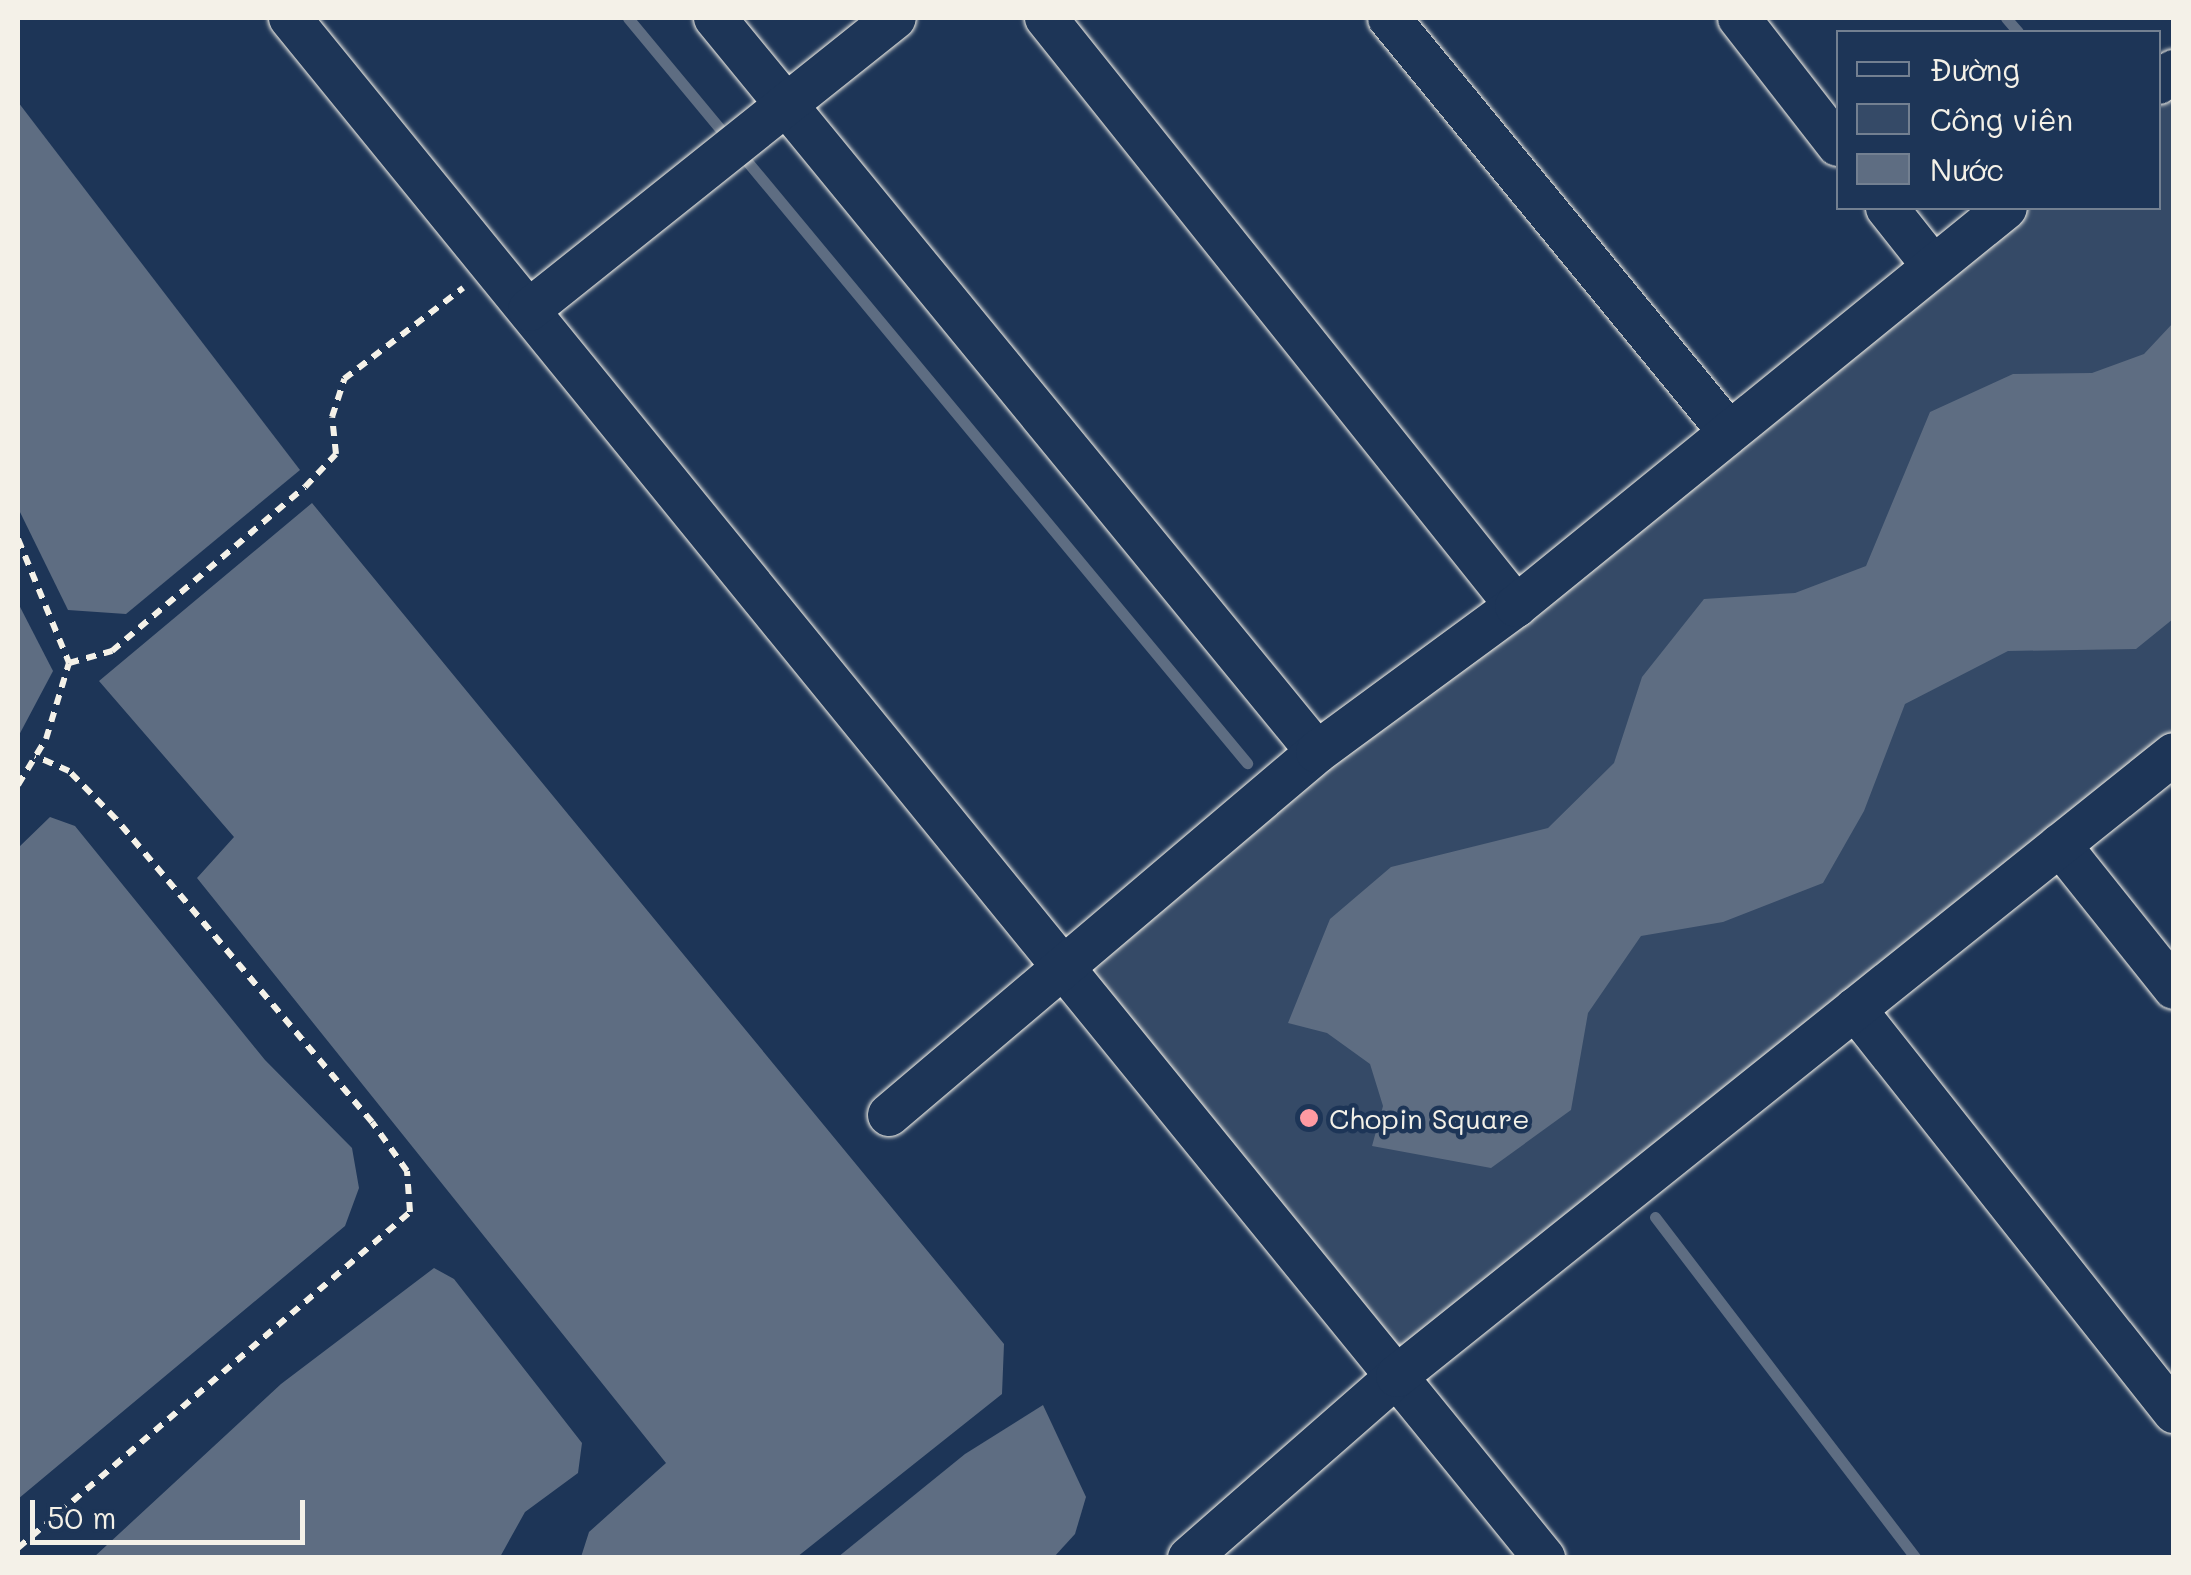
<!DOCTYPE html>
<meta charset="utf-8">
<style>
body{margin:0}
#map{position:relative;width:2191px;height:1575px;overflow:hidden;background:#1d3557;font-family:Mali,sans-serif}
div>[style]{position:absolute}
.green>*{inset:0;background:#354a67}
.water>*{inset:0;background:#5e6d82}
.stream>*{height:11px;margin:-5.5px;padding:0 5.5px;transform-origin:5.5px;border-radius:5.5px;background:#5e6d82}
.path>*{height:6px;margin-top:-3px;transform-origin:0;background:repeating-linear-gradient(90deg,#f4f1e8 0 10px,transparent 0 18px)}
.roads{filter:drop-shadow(0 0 2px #f4f1e8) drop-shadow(0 0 2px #f4f1e8)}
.minor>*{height:42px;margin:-21px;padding:0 21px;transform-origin:21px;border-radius:21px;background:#1d3557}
.dots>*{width:28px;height:28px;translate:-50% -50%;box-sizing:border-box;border:5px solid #1d3557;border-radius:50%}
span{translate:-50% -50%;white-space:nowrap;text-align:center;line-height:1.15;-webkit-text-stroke:9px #1d3557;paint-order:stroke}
.poi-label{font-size:28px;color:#f4f1e8}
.left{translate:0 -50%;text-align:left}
.frame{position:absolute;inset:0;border:20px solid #f4f1e8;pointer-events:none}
.legend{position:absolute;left:1836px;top:30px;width:325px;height:180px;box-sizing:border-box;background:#1d3557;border:2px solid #738091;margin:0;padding:12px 18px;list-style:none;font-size:30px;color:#f4f1e8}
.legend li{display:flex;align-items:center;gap:20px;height:50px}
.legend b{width:50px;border:2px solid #738091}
.scale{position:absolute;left:30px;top:1500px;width:275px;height:45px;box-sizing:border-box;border:5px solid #f4f1e8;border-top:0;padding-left:12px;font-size:30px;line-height:35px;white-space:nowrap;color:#f4f1e8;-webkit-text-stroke:8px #1d3557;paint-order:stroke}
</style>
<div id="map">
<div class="green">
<div style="clip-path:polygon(2173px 71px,2173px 754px,1397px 1376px,1067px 971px,2006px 208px,2158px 208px,2159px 83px)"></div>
</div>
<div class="water">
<div style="clip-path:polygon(18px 102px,300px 470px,126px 614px,68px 610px,18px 508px)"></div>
<div style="clip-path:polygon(2173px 323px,2173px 619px,2136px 649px,2008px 651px,1905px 704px,1864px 811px,1823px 883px,1723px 922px,1641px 936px,1588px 1013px,1571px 1110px,1491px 1168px,1372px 1146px,1383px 1106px,1370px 1064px,1327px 1033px,1288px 1023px,1330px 919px,1391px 867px,1548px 828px,1614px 763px,1642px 677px,1704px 599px,1795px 593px,1866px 566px,1930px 412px,2013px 374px,2092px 373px,2144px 354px)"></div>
<div style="clip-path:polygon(312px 503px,1004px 1344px,1002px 1394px,797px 1557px,581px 1557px,589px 1532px,666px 1463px,197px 878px,234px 837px,99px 681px)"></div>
<div style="clip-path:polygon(18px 603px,53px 671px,18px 737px)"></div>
<div style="clip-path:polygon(50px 817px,75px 826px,265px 1060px,352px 1148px,359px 1188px,345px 1226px,18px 1499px,18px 848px)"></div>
<div style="clip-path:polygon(434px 1268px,454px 1279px,582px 1443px,578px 1473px,525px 1512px,500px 1557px,94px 1557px,281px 1384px)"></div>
<div style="clip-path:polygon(1043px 1405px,1086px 1497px,1075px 1534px,1054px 1557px,838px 1557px,965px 1454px)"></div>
</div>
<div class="stream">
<div style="left:628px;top:18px;width:969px;rotate:50.28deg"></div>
<div style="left:2006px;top:18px;width:18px;rotate:49deg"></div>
<div style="left:1655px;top:1217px;width:429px;rotate:52.6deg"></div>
</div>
<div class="path">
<div style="left:18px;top:539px;width:134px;rotate:67.6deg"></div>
<div style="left:18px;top:785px;width:54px;rotate:-58.7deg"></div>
<div style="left:46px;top:739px;width:79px;rotate:-73.2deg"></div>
<div style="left:69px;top:663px;width:45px;rotate:-15.6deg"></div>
<div style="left:112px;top:651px;width:253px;rotate:-40.4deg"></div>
<div style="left:305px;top:487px;width:45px;rotate:-46.8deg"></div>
<div style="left:336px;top:454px;width:37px;rotate:-96deg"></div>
<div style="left:332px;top:417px;width:40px;rotate:-72deg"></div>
<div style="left:344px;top:379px;width:150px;rotate:-37.4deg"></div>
<div style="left:18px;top:1548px;width:516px;rotate:-40.6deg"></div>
<div style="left:410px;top:1212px;width:41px;rotate:-94.2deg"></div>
<div style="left:407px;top:1171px;width:60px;rotate:-125.5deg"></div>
<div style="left:372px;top:1122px;width:397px;rotate:-130.2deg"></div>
<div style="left:116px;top:819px;width:67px;rotate:-134.4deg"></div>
<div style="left:69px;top:771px;width:37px;rotate:-156deg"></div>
</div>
<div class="roads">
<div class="minor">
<div style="left:290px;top:18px;width:1986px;rotate:50.84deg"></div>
<div style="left:715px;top:18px;width:949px;rotate:50.64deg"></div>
<div style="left:1046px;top:18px;width:753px;rotate:51.36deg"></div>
<div style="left:1389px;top:18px;width:536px;rotate:50.61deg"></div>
<div style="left:1739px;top:18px;width:161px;rotate:52.1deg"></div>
<div style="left:2158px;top:83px;width:20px;rotate:-37deg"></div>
<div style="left:1887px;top:208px;width:74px;rotate:51.6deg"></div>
<div style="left:529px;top:310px;width:468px;rotate:-38.6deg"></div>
<div style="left:2060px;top:845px;width:183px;rotate:51.4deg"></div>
<div style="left:1855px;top:1009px;width:514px;rotate:51.64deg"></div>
<div style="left:889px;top:1115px;width:561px;rotate:-40.3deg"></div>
<div style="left:1317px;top:752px;width:247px;rotate:-36.3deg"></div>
<div style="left:1516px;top:606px;width:631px;rotate:-39.09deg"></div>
<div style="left:1189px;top:1558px;width:276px;rotate:-41.2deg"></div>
<div style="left:1397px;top:1376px;width:995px;rotate:-38.68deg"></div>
</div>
</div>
<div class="dots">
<div style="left:1309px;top:1118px;background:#ff9aa2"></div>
</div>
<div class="poi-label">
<span class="left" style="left:1329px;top:1118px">Chopin Square</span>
</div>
<div class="frame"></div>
<ul class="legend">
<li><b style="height:12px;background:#1d3557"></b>Đường</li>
<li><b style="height:28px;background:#354a67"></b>Công viên</li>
<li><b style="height:28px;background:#5e6d82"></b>Nước</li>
</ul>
<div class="scale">50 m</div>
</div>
